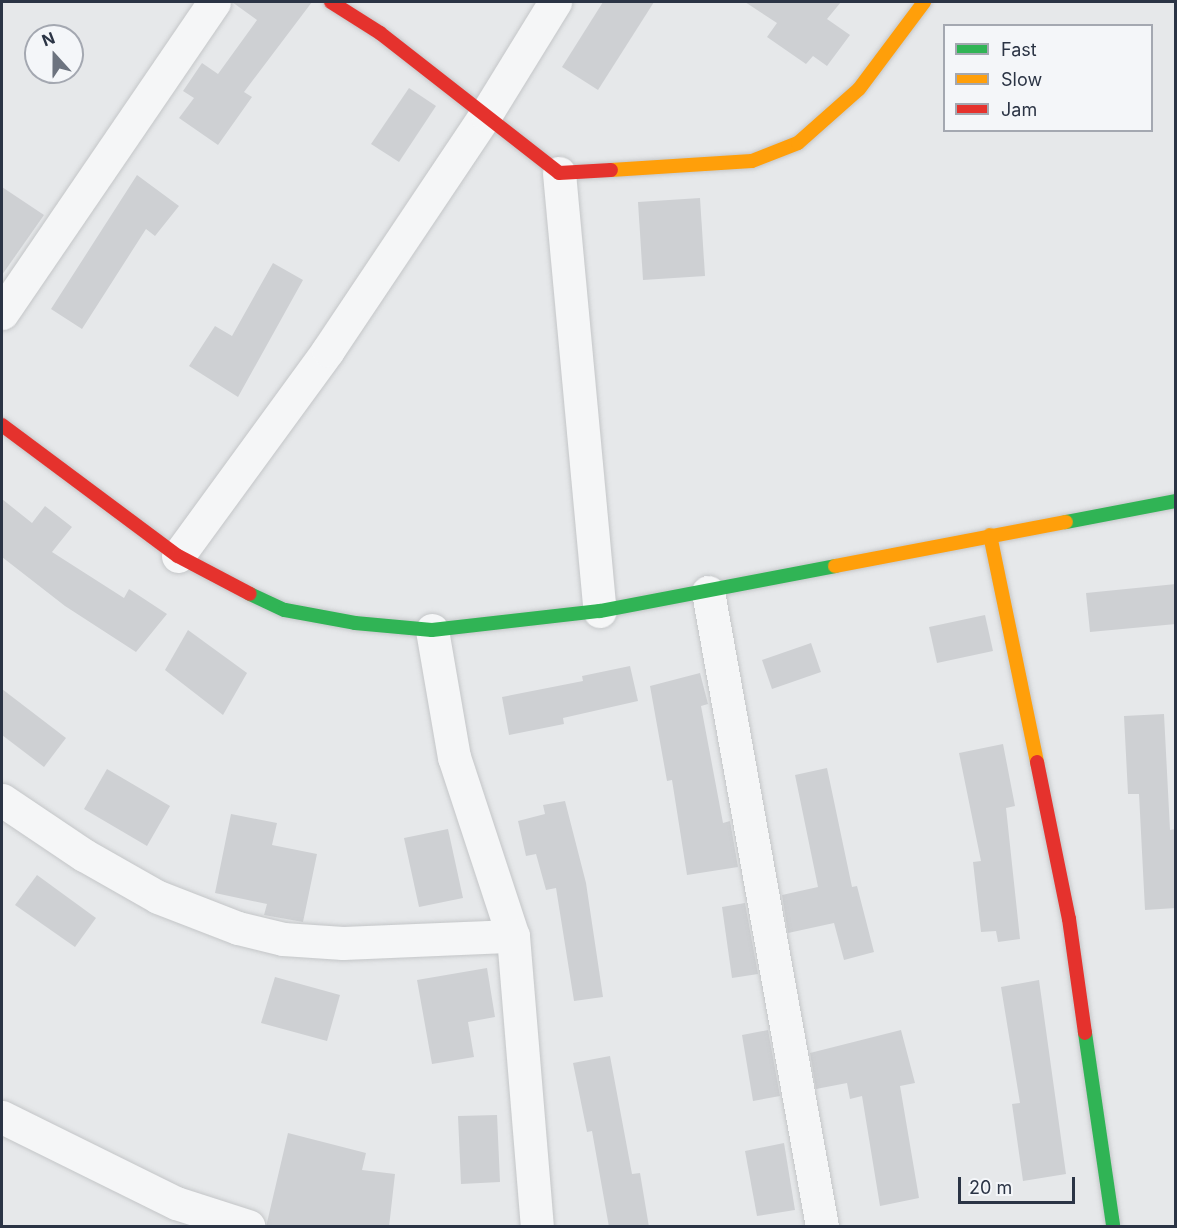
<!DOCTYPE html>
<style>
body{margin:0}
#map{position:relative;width:1177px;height:1228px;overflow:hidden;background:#e6e8ea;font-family:Inter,sans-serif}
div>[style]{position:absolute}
.building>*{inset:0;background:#ced0d3}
.roads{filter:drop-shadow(0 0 2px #c4c6c8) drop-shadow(0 0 2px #c4c6c8)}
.street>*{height:33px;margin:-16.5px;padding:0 16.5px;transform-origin:16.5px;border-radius:16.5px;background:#f5f6f7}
.fast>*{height:14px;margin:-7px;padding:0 7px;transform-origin:7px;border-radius:7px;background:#30b455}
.slow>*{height:14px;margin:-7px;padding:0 7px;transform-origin:7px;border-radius:7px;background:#ff9f0a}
.jam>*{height:14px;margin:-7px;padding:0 7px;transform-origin:7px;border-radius:7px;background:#e5322d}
span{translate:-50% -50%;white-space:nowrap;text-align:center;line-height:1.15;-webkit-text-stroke:6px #f4f6f9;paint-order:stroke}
.frame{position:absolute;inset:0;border:3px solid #2b3445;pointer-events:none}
.legend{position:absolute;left:943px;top:24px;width:210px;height:108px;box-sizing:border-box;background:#f4f6f9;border:2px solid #a4a8b1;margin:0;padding:8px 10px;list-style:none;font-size:18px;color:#2b3445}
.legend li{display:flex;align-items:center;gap:12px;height:30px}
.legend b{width:30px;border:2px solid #a4a8b1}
.north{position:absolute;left:24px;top:24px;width:60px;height:60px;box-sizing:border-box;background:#f4f6f9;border:2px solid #a4a8b1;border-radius:50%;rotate:339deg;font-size:16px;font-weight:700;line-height:24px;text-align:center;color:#2b3445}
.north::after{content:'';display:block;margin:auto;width:21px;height:27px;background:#6c737f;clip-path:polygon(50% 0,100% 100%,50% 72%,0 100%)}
.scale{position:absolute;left:958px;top:1177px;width:117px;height:27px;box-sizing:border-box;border:3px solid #2b3445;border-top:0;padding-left:8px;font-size:18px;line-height:21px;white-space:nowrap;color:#2b3445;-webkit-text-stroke:4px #f4f6f9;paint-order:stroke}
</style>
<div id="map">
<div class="building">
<div style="clip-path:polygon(232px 2px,312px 2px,244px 92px,252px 97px,218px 145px,179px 118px,194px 98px,183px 91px,202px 63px,218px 74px,257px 20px)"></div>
<div style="clip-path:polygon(603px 2px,654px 2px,598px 90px,562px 67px)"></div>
<div style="clip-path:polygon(745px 2px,841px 2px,827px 19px,850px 35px,827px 66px,813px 56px,806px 64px,767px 37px,777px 23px)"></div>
<div style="clip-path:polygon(409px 88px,436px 106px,399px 162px,371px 144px)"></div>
<div style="clip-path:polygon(137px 175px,179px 206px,155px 236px,146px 229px,82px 329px,51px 309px)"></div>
<div style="clip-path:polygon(2px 187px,44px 215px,2px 275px)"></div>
<div style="clip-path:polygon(700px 198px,705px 276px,643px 280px,638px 202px)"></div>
<div style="clip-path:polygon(273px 263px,303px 280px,238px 397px,189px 366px,215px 326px,232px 336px)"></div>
<div style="clip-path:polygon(2px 499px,32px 523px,45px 506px,72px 527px,52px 552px,124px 598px,129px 589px,167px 614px,136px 652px,65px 606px,2px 557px)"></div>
<div style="clip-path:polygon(1176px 584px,1176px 624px,1090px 632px,1086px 593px)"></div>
<div style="clip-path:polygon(985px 615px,993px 651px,937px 663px,929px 627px)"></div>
<div style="clip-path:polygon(188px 630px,247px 673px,223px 715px,165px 670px)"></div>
<div style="clip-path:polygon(811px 643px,821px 672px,772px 689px,762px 660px)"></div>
<div style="clip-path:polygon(630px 666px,638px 701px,563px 718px,564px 724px,509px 735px,502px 697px,583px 681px,582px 676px)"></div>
<div style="clip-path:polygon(700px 673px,708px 704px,701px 706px,723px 823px,730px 821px,738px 867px,687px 875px,672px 780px,667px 781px,650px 686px)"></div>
<div style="clip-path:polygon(2px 689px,66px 738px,44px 767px,2px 735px)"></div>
<div style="clip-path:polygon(1164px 714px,1170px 830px,1176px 829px,1176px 908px,1145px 910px,1139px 794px,1128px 794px,1124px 716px)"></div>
<div style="clip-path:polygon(1003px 744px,1015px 806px,1006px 808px,1020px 939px,998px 942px,996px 931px,981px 932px,973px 862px,981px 861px,959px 753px)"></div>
<div style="clip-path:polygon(827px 768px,852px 887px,857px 886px,874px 952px,844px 960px,834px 923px,788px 933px,782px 895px,818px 887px,795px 775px)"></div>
<div style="clip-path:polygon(107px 769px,170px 806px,147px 846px,84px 809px)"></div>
<div style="clip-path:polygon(565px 801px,586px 883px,603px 997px,574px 1001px,556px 888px,546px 890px,536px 854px,526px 856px,518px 821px,545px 814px,543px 805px)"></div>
<div style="clip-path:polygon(231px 814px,277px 823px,272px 845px,317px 854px,303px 922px,264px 915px,267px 904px,215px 893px)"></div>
<div style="clip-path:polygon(448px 829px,463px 898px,419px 907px,404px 838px)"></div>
<div style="clip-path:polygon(37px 875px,96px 918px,75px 947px,15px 905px)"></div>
<div style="clip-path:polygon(745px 903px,758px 974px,732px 978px,722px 907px)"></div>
<div style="clip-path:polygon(487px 968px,495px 1017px,468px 1022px,474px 1057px,432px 1064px,417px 980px)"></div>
<div style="clip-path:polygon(275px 977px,340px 995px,327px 1041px,261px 1023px)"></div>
<div style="clip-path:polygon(1039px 980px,1066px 1174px,1023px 1181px,1012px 1104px,1020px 1103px,1001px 987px)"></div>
<div style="clip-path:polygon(768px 1030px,780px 1096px,753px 1101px,742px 1035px)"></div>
<div style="clip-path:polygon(901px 1030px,915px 1083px,900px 1086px,919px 1198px,880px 1206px,862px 1096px,850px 1099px,847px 1083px,816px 1089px,810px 1053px)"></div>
<div style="clip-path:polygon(610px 1056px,632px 1174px,640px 1173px,649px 1227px,609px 1227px,592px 1131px,587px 1132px,573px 1063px)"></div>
<div style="clip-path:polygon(497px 1115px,500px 1182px,461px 1184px,458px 1116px)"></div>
<div style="clip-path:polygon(288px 1133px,366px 1153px,362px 1170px,395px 1174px,389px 1227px,266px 1227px)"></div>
<div style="clip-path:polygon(784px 1143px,795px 1210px,757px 1216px,745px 1151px)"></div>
</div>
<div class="roads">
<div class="street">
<div style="left:559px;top:173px;width:440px;rotate:84.7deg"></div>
<div style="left:2px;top:313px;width:376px;rotate:-55.7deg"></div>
<div style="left:178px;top:556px;width:255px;rotate:-53.9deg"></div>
<div style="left:328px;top:350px;width:284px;rotate:-56.2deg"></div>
<div style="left:486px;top:114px;width:132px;rotate:-58.4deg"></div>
<div style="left:708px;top:592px;width:644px;rotate:79.81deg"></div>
<div style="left:432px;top:630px;width:129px;rotate:80.2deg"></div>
<div style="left:454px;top:757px;width:188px;rotate:71.8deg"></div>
<div style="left:513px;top:936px;width:291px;rotate:85.3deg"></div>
<div style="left:2px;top:800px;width:99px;rotate:33.9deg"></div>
<div style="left:84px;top:855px;width:85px;rotate:29.6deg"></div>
<div style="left:158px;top:897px;width:86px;rotate:21.2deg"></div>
<div style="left:238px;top:928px;width:46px;rotate:13.7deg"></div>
<div style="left:283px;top:939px;width:60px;rotate:3.8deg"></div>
<div style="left:343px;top:943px;width:170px;rotate:-2.4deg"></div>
<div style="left:2px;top:1117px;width:194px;rotate:26.3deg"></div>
<div style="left:176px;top:1203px;width:76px;rotate:17.7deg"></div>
</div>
<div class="fast">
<div style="left:1066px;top:522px;width:112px;rotate:-10.8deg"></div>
<div style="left:250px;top:594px;width:38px;rotate:25deg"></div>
<div style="left:285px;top:610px;width:71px;rotate:10.5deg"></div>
<div style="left:355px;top:623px;width:77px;rotate:5.2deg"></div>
<div style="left:432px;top:630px;width:169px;rotate:-6.5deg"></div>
<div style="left:600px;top:611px;width:239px;rotate:-10.8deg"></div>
<div style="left:1085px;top:1033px;width:195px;rotate:81.7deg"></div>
</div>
<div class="slow">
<div style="left:611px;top:170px;width:141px;rotate:-3.7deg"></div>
<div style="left:752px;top:161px;width:49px;rotate:-21.4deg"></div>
<div style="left:798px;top:143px;width:81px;rotate:-41.5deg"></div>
<div style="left:859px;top:89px;width:109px;rotate:-53.2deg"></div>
<div style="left:990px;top:535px;width:232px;rotate:78.3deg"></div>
<div style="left:835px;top:566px;width:235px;rotate:-10.8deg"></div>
</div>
<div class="jam">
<div style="left:331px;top:2px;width:58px;rotate:32.3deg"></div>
<div style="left:380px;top:33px;width:227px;rotate:38deg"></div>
<div style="left:559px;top:173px;width:52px;rotate:-3.3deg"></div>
<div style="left:2px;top:425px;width:219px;rotate:36.7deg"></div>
<div style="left:178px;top:556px;width:81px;rotate:27.8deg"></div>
<div style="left:1037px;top:762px;width:160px;rotate:78.5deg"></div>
<div style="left:1069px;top:919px;width:115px;rotate:82deg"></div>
</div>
</div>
<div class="frame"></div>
<ul class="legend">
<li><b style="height:8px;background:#30b455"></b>Fast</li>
<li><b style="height:8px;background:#ff9f0a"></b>Slow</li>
<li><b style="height:8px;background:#e5322d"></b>Jam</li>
</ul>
<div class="north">N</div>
<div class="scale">20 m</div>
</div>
